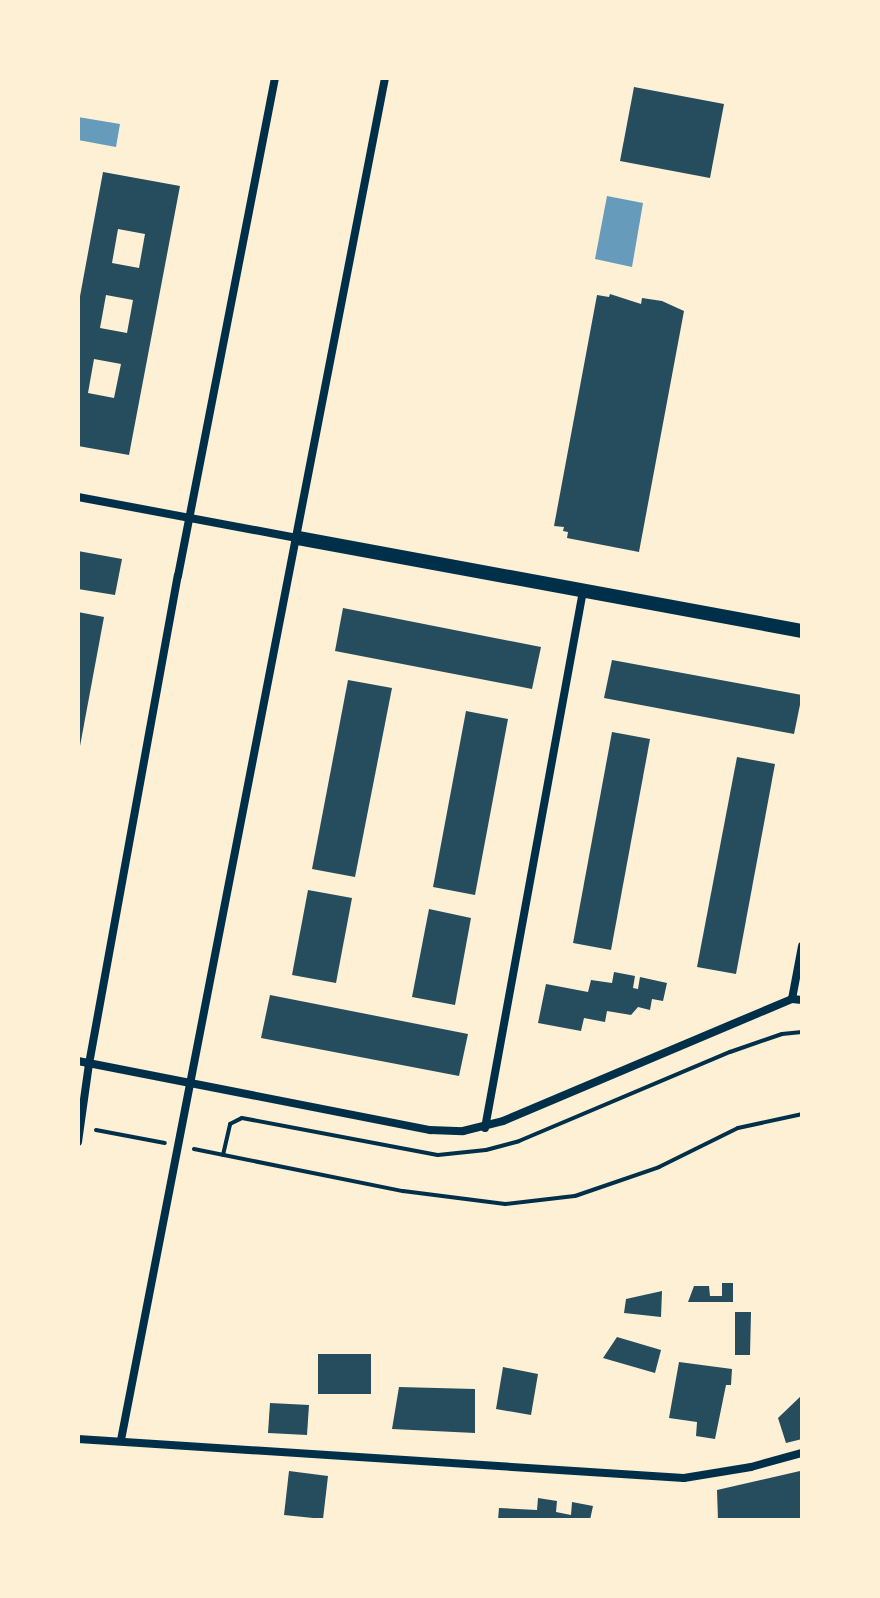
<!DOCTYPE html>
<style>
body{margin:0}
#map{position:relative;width:880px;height:1598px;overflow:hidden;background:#fdf0d5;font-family:"Nunito Sans",sans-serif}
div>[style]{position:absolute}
.water>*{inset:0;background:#669bbc}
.building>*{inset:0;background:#264d5e}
.path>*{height:4px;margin:-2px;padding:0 2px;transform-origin:2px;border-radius:2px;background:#003049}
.minor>*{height:8px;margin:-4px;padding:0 4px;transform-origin:4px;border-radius:4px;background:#003049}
.tertiary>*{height:14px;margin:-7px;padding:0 7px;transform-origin:7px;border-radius:7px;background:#003049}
span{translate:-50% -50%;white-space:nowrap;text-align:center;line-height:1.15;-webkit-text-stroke:8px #fdf0d5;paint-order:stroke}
.frame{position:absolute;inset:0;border:80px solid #fdf0d5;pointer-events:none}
</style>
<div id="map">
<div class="water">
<div style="clip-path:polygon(78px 117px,120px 124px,116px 147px,78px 140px)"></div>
<div style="clip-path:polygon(607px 196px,643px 203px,632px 267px,595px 259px)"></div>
</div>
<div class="building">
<div style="clip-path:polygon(634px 87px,724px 104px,710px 178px,620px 161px)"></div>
<div style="clip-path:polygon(evenodd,103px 172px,180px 186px,129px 455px,78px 446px,78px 307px,103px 172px,118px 229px,145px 234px,139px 268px,112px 263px,118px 229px,103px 172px,106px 295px,133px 300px,127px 333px,100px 328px,106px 295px,103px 172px,94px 359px,121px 364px,114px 398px,88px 393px,94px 359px)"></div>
<div style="clip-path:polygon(610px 294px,641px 304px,642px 298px,662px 301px,684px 311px,639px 552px,567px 538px,568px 532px,563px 531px,564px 527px,554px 526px,597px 295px,609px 297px)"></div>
<div style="clip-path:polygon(78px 551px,122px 559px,115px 595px,78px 589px)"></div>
<div style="clip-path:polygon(343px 608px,541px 647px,532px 689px,335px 651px)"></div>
<div style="clip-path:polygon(78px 612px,104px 617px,80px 746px,78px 746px)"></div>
<div style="clip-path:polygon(612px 660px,802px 695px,794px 734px,604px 698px)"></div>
<div style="clip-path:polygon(348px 680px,392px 688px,355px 877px,312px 869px)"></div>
<div style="clip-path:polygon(466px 711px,508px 719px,475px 895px,433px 887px)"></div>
<div style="clip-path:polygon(612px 732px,650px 739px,611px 950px,573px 943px)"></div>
<div style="clip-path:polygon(737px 757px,775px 764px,736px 974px,697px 967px)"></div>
<div style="clip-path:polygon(308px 890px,352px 898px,336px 983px,292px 975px)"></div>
<div style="clip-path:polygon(429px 909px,471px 918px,455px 1005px,412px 997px)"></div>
<div style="clip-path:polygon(614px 972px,635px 976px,633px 988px,638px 989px,640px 977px,667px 983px,663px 1001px,652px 999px,650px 1010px,638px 1007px,631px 1015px,607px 1011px,605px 1022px,584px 1018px,581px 1031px,538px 1023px,546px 984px,588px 992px,591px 980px,612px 983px)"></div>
<div style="clip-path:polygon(270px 995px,468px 1034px,459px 1076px,261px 1038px)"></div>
<div style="clip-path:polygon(722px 1283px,733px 1283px,733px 1302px,688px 1302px,694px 1286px,709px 1286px,710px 1296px,722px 1296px)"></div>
<div style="clip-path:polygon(662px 1291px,661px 1317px,624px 1313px,626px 1299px)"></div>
<div style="clip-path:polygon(735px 1312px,751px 1312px,750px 1355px,735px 1355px)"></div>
<div style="clip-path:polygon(617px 1337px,661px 1350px,655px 1373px,603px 1358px)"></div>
<div style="clip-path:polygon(318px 1354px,371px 1354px,371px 1394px,318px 1394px)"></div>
<div style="clip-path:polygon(679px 1362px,732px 1369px,731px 1385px,726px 1385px,715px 1439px,696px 1436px,697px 1422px,669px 1418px)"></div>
<div style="clip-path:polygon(503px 1367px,538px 1374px,531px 1415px,496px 1409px)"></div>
<div style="clip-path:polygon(399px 1387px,475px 1389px,475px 1433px,392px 1429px)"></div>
<div style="clip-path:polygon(802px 1395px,802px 1439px,786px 1443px,778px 1418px)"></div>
<div style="clip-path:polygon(270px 1403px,309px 1405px,307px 1435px,268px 1433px)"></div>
<div style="clip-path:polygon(289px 1471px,328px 1476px,323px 1519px,284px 1515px)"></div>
<div style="clip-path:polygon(800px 1471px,802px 1520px,718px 1520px,717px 1490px)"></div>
<div style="clip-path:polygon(538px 1498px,557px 1501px,556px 1512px,571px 1515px,572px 1502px,593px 1506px,590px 1520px,498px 1520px,499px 1508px,537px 1510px)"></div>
</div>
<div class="path">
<div style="left:96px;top:1130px;width:70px;rotate:10.7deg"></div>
<div style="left:194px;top:1149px;width:213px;rotate:11.4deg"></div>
<div style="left:403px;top:1191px;width:103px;rotate:7.3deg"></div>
<div style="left:505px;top:1204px;width:70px;rotate:-6.5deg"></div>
<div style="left:575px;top:1196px;width:89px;rotate:-19deg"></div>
<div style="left:659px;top:1167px;width:88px;rotate:-26.3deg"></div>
<div style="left:738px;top:1128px;width:66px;rotate:-12.3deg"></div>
<div style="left:223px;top:1155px;width:32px;rotate:-77deg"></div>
<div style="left:230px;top:1124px;width:13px;rotate:-27deg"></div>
<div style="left:242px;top:1118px;width:199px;rotate:10.7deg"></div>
<div style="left:438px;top:1155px;width:48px;rotate:-5.9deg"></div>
<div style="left:486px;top:1150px;width:34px;rotate:-15deg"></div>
<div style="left:519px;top:1141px;width:229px;rotate:-22.9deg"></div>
<div style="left:730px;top:1052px;width:55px;rotate:-19.1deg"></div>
<div style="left:782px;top:1034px;width:20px;rotate:-6deg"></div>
</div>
<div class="minor">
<div style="left:78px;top:497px;width:224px;rotate:10.6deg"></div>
<div style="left:792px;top:999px;width:54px;rotate:-79.3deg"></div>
<div style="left:78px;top:1061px;width:359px;rotate:11.1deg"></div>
<div style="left:430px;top:1130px;width:33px;rotate:2deg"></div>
<div style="left:463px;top:1131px;width:41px;rotate:-14deg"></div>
<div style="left:503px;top:1121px;width:314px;rotate:-22.9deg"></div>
<div style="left:792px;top:999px;width:10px;rotate:6deg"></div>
<div style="left:485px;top:1128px;width:546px;rotate:-79.66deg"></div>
<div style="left:78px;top:1142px;width:79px;rotate:-82deg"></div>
<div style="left:89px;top:1064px;width:496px;rotate:-79.7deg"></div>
<div style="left:178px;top:576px;width:507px;rotate:-78.98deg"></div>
<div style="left:78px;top:1439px;width:607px;rotate:3.68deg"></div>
<div style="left:684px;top:1478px;width:68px;rotate:-9.3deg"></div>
<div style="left:751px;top:1467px;width:53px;rotate:-15.4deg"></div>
<div style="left:121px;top:1440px;width:1387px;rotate:-79.03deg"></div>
</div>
<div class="tertiary">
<div style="left:298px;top:538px;width:513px;rotate:10.45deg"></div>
</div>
<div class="frame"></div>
</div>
